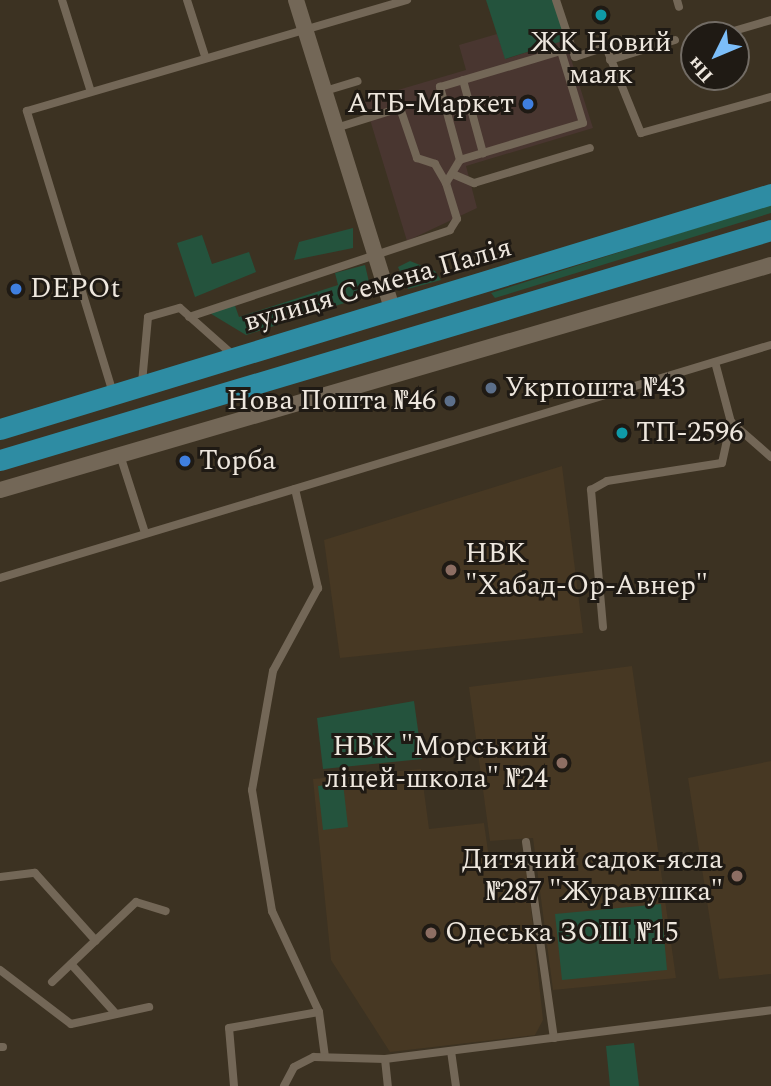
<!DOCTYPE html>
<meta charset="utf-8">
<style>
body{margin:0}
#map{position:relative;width:771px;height:1086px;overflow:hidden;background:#3c3222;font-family:Spectral,serif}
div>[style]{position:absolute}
.commercial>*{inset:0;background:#493630}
.built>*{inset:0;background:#473823}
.green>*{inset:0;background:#24533d}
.lane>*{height:8px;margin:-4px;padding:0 4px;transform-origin:4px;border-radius:4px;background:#736757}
.street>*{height:16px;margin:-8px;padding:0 8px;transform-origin:8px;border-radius:8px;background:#736757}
.primary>*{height:21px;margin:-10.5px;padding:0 10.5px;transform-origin:10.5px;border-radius:10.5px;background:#2e8ca3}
.dots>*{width:19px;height:19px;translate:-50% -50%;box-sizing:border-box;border:4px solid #1f1a14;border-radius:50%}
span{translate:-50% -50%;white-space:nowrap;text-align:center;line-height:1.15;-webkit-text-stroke:6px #1f1a14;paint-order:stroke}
.poi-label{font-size:28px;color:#eee7de}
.right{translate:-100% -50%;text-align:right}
.left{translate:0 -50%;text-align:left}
.street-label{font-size:28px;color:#eee7de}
.north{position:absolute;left:680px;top:21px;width:70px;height:70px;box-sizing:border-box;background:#1f1a14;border:2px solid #726c65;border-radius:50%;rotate:227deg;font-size:19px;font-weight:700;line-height:28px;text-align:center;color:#eee7de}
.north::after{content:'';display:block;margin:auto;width:24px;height:32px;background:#7cbef9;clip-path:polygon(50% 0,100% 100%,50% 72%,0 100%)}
</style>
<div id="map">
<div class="commercial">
<div style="clip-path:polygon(497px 34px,506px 59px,565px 40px,593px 128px,466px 166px,477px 208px,407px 241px,364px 100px,466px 70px,459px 45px)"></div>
</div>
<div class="built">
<div style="clip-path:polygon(562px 466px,583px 633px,340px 658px,324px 540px)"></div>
<div style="clip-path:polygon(632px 666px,676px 978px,553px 990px,533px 838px,490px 841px,469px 687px)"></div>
<div style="clip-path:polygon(771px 761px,771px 974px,719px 979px,688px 778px)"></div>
<div style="clip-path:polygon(421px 769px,429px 829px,484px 823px,490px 866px,526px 862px,543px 1020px,535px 1035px,390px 1052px,331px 960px,313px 779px)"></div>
</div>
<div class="green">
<div style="clip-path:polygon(486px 0,556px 0,569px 39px,505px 59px)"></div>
<div style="clip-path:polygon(771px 204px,771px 213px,495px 298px,491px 293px)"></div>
<div style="clip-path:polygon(353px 228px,353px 248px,294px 260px,299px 242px)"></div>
<div style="clip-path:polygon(202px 235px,212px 264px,249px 252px,256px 272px,195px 297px,177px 243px)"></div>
<div style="clip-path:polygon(410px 261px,435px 271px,441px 280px,408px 289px,398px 267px)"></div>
<div style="clip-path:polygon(365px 265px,369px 282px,363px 297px,246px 335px,208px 312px,233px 300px,239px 317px,338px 285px,335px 273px)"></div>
<div style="clip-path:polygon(414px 701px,422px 759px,323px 769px,317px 718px)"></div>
<div style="clip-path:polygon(343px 783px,348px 827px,323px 830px,318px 786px)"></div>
<div style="clip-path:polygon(661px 904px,667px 970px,562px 980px,555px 914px)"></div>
<div style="clip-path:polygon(634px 1043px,639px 1086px,610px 1086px,606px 1046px)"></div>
</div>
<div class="lane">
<div style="left:62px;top:0;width:93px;rotate:72.5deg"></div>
<div style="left:187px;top:0;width:59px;rotate:72.2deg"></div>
<div style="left:556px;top:0;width:60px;rotate:71.6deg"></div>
<div style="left:575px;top:57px;width:33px;rotate:-18deg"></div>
<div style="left:606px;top:47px;width:93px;rotate:67.9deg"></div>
<div style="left:641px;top:133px;width:135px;rotate:-15.5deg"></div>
<div style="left:677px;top:0;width:7px;rotate:74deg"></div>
<div style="left:720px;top:35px;width:53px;rotate:-16.4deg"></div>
<div style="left:610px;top:60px;width:68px;rotate:-17.1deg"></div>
<div style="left:463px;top:80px;width:76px;rotate:74.7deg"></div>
<div style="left:325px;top:91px;width:34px;rotate:-17deg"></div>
<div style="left:336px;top:128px;width:67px;rotate:-17.4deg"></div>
<div style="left:400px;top:108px;width:53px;rotate:71.2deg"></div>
<div style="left:417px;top:158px;width:19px;rotate:18deg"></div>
<div style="left:435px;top:164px;width:22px;rotate:60deg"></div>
<div style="left:455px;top:175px;width:21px;rotate:23deg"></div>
<div style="left:474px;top:183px;width:121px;rotate:-16.8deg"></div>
<div style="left:189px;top:317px;width:275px;rotate:-18.4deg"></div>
<div style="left:450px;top:230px;width:13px;rotate:-58deg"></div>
<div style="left:457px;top:219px;width:38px;rotate:-107deg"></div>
<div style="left:446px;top:183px;width:27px;rotate:-59deg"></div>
<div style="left:460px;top:160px;width:76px;rotate:-105.3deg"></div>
<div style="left:440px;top:87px;width:126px;rotate:-16.6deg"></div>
<div style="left:561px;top:51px;width:75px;rotate:73deg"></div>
<div style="left:583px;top:123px;width:128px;rotate:163.3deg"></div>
<div style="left:715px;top:362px;width:62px;rotate:75.1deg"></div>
<div style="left:731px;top:422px;width:53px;rotate:41.2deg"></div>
<div style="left:142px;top:383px;width:66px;rotate:-84.8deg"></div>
<div style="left:148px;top:317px;width:33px;rotate:-16deg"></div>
<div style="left:180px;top:308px;width:72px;rotate:41.6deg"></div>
<div style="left:113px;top:393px;width:295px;rotate:-107deg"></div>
<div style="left:27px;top:111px;width:396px;rotate:-16.3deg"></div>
<div style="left:120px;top:455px;width:82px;rotate:72.2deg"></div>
<div style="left:295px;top:489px;width:102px;rotate:76.9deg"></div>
<div style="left:318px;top:588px;width:94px;rotate:118.5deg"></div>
<div style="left:273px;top:671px;width:121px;rotate:100deg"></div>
<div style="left:252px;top:790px;width:123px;rotate:80.6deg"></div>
<div style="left:272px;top:911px;width:111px;rotate:65deg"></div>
<div style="left:319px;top:1012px;width:45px;rotate:82.4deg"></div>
<div style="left:0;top:578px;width:805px;rotate:-16.82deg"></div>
<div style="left:603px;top:627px;width:138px;rotate:-95deg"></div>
<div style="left:591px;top:490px;width:18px;rotate:-29deg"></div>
<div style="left:607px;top:481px;width:116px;rotate:-8.9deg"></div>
<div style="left:722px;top:463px;width:42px;rotate:-77.6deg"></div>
<div style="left:526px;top:842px;width:198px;rotate:81.9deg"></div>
<div style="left:0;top:877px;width:35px;rotate:-7deg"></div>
<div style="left:35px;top:873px;width:91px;rotate:48.1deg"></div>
<div style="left:71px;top:964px;width:67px;rotate:48deg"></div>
<div style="left:0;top:970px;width:89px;rotate:37.3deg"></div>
<div style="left:71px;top:1024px;width:80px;rotate:-12.3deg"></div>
<div style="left:52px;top:982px;width:116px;rotate:-43.6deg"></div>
<div style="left:136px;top:902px;width:31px;rotate:17deg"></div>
<div style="left:0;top:1047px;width:3px"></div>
<div style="left:451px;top:1051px;width:35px;rotate:82deg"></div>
<div style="left:385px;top:1059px;width:27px;rotate:84deg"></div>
<div style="left:234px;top:1086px;width:58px;rotate:-94.9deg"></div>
<div style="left:229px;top:1028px;width:91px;rotate:-10.1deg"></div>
<div style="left:284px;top:1086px;width:21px;rotate:-62deg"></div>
<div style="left:294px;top:1067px;width:22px;rotate:-27deg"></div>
<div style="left:314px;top:1057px;width:71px;rotate:1.6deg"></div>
<div style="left:385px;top:1059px;width:389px;rotate:-7.2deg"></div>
</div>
<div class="street">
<div style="left:296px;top:0;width:326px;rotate:72.7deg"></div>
<div style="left:0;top:490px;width:803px;rotate:-16.27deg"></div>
</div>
<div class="primary">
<div style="left:0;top:429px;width:806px;rotate:-16.95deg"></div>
<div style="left:0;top:460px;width:805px;rotate:-16.61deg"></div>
</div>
<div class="dots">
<div style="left:601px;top:15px;background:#0f9aa8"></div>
<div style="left:528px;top:104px;background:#3f7fe0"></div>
<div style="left:16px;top:289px;background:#3f7fe0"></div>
<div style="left:491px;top:388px;background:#5c6f8a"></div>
<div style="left:450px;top:401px;background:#5c6f8a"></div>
<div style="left:622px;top:433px;background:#0f9aa8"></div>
<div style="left:185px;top:461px;background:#3f7fe0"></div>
<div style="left:451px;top:570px;background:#8d6e63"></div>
<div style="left:562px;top:763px;background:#8d6e63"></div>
<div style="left:737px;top:876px;background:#8d6e63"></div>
<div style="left:431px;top:933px;background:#8d6e63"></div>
</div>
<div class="poi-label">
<span style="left:601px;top:59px">ЖК Новий<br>маяк</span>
<span class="right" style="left:514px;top:104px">АТБ-Маркет</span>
<span class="left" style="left:30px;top:289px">DEPOt</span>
<span class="left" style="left:505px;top:388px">Укрпошта №43</span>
<span class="right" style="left:436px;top:401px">Нова Пошта №46</span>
<span class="left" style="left:636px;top:433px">ТП-2596</span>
<span class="left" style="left:199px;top:461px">Торба</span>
<span class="left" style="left:465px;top:570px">НВК<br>"Хабад-Ор-Авнер"</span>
<span class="right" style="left:548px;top:763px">НВК "Морський<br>ліцей-школа" №24</span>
<span class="right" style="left:723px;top:876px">Дитячий садок-ясла<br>№287 "Журавушка"</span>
<span class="left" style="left:445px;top:933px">Одеська ЗОШ №15</span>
</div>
<div class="street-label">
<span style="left:378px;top:285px;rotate:-16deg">вулиця Семена Палія</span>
</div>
<div class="north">Пн</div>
</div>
